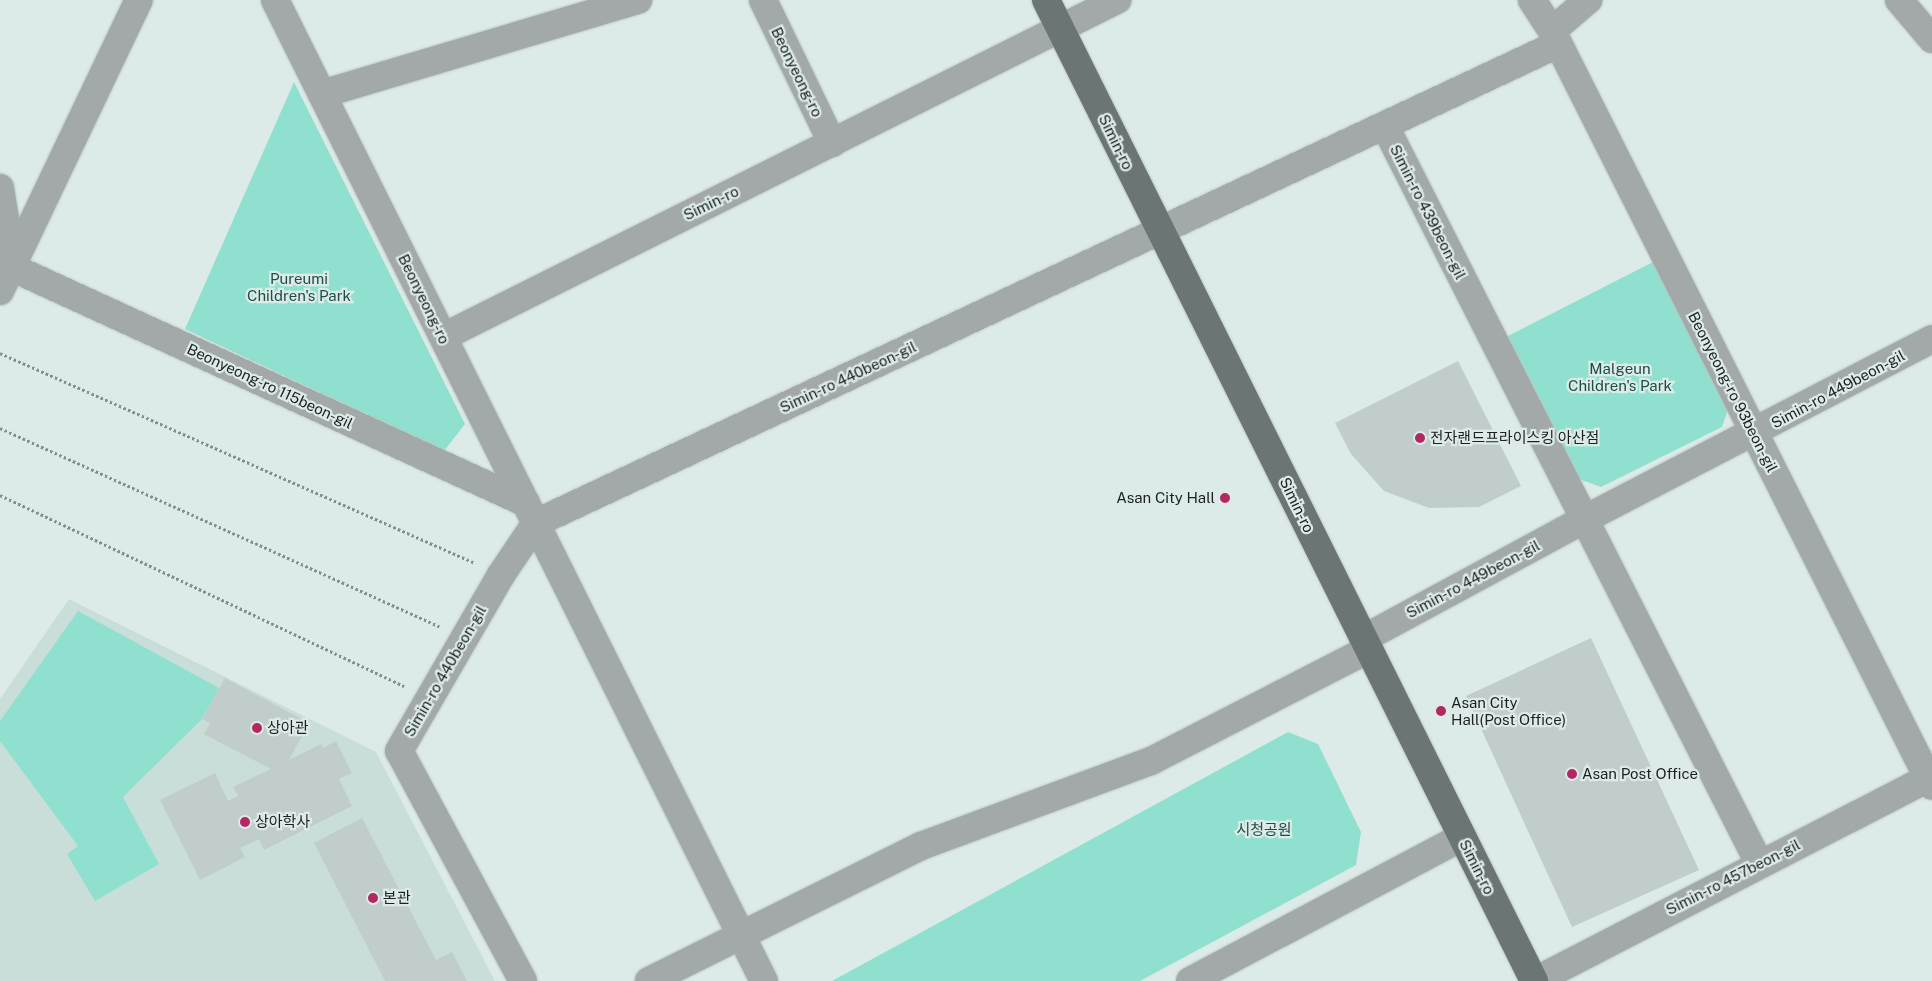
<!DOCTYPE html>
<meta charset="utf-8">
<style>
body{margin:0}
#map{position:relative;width:1932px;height:981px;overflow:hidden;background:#ddebe8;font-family:"Public Sans","Noto Sans KR",sans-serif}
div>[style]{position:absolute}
.built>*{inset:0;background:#c9ded9}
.green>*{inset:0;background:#90e0d0}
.building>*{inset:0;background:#c0cdca}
.path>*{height:3px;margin-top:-1.5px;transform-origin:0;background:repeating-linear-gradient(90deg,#848e8c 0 2.5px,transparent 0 5px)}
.roads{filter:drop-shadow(0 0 1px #bac7c4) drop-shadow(0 0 1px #bac7c4)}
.minor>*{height:28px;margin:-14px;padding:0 14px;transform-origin:14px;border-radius:14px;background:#a3a9a8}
.major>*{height:28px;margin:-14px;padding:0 14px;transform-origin:14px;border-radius:14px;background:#6b7573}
.dots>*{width:14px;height:14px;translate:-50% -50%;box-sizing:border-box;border:2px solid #ddebe8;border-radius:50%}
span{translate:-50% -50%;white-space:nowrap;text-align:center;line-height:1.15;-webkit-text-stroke:4.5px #ddebe8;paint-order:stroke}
.street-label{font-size:15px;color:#1c2120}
.park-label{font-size:15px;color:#1b4e46}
.poi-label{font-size:15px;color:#1c2120}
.left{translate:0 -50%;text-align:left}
.right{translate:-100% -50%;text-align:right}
</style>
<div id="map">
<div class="built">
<div style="clip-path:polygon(69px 599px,376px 752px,495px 981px,0 981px,0 699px)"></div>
</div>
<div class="green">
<div style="clip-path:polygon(294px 82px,465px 424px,444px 451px,185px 329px)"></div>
<div style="clip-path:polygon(1655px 261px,1729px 406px,1722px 427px,1601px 487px,1579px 479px,1506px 337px)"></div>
<div style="clip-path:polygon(78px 611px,219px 688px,202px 719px,123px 797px,159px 864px,95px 901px,67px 854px,78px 846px,0 741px,0 721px)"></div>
<div style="clip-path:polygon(1288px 732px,1318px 744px,1361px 832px,1356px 865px,1140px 981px,832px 981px)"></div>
</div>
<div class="building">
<div style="clip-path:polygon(1458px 361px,1521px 486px,1479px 507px,1429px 508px,1384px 491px,1351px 454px,1335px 423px)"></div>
<div style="clip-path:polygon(1591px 638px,1699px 870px,1572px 927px,1466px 696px)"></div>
<div style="clip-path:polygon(225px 678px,309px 723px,289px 760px,321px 744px,323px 748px,336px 741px,352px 773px,339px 779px,352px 806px,264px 850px,259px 839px,240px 848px,245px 857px,200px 880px,160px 800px,215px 773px,228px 801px,238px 796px,233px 787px,271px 769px,204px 734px,210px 723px,202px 719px)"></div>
<div style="clip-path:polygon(362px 818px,436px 960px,452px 952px,467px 981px,385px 981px,314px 843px)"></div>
</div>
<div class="path">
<div style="left:0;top:353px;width:519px;rotate:23.85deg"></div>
<div style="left:0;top:428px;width:482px;rotate:24.3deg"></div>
<div style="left:0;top:495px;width:447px;rotate:25.3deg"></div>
</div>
<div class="roads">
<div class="minor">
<div style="left:275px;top:0;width:1096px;rotate:63.51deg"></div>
<div style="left:763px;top:0;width:159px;rotate:64.2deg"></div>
<div style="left:1532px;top:0;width:37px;rotate:57deg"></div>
<div style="left:1552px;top:31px;width:845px;rotate:63.28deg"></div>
<div style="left:1899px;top:0;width:51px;rotate:49.8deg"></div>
<div style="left:1552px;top:31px;width:48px;rotate:-40.7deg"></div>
<div style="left:322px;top:94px;width:330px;rotate:-16.6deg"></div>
<div style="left:1385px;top:126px;width:826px;rotate:63.09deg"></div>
<div style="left:0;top:188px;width:81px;rotate:80.8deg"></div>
<div style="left:13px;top:268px;width:564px;rotate:24.61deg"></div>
<div style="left:0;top:291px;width:322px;rotate:-64.5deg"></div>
<div style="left:443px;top:337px;width:754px;rotate:-26.57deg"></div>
<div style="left:1363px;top:639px;width:250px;rotate:-28.4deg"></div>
<div style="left:1583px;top:520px;width:393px;rotate:-27.4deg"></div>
<div style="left:523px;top:981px;width:261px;rotate:-118.3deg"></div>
<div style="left:399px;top:751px;width:203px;rotate:-59.9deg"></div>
<div style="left:501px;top:575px;width:63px;rotate:-56.1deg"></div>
<div style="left:536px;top:523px;width:1129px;rotate:-25.11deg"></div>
<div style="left:649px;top:981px;width:304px;rotate:-26.4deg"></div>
<div style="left:921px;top:846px;width:245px;rotate:-20.3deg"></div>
<div style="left:1151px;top:761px;width:245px;rotate:-27.2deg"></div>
<div style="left:1190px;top:981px;width:308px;rotate:-27.9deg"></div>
<div style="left:1535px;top:981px;width:447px;rotate:-27.3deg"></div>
</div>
<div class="major">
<div style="left:1046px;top:0;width:1096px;rotate:63.55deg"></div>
</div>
</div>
<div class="dots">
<div style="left:1420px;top:438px;background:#b32862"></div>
<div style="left:1225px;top:498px;background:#b32862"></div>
<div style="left:1441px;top:711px;background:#b32862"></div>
<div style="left:257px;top:728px;background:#b32862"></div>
<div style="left:1572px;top:774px;background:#b32862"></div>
<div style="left:245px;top:822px;background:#b32862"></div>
<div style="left:373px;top:898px;background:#b32862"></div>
</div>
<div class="street-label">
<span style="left:797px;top:72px;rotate:64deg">Beonyeong-ro</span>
<span style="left:1116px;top:142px;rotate:64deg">Simin-ro</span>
<span style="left:711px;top:203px;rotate:-26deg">Simin-ro</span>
<span style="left:1428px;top:212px;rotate:63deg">Simin-ro 439beon-gil</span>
<span style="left:424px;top:299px;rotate:64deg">Beonyeong-ro</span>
<span style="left:848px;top:377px;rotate:-25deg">Simin-ro 440beon-gil</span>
<span style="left:270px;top:386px;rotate:25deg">Beonyeong-ro 115beon-gil</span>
<span style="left:1838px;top:389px;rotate:-28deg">Simin-ro 449beon-gil</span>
<span style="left:1733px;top:392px;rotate:63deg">Beonyeong-ro 93beon-gil</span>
<span style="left:1297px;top:505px;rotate:64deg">Simin-ro</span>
<span style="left:1473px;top:579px;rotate:-28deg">Simin-ro 449beon-gil</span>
<span style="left:445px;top:671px;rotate:-60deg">Simin-ro 440beon-gil</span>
<span style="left:1477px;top:867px;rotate:63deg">Simin-ro</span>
<span style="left:1733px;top:877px;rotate:-27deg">Simin-ro 457beon-gil</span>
</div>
<div class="park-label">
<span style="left:299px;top:287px">Pureumi<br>Children's Park</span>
<span style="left:1620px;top:377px">Malgeun<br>Children's Park</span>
<span style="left:1264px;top:830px">시청공원</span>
</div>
<div class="poi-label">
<span class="left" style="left:1430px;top:438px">전자랜드프라이스킹 아산점</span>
<span class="right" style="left:1215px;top:498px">Asan City Hall</span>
<span class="left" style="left:1451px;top:711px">Asan City<br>Hall(Post Office)</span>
<span class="left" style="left:267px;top:728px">상아관</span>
<span class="left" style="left:1582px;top:774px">Asan Post Office</span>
<span class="left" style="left:255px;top:822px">상아학사</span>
<span class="left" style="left:383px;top:898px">본관</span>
</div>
</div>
